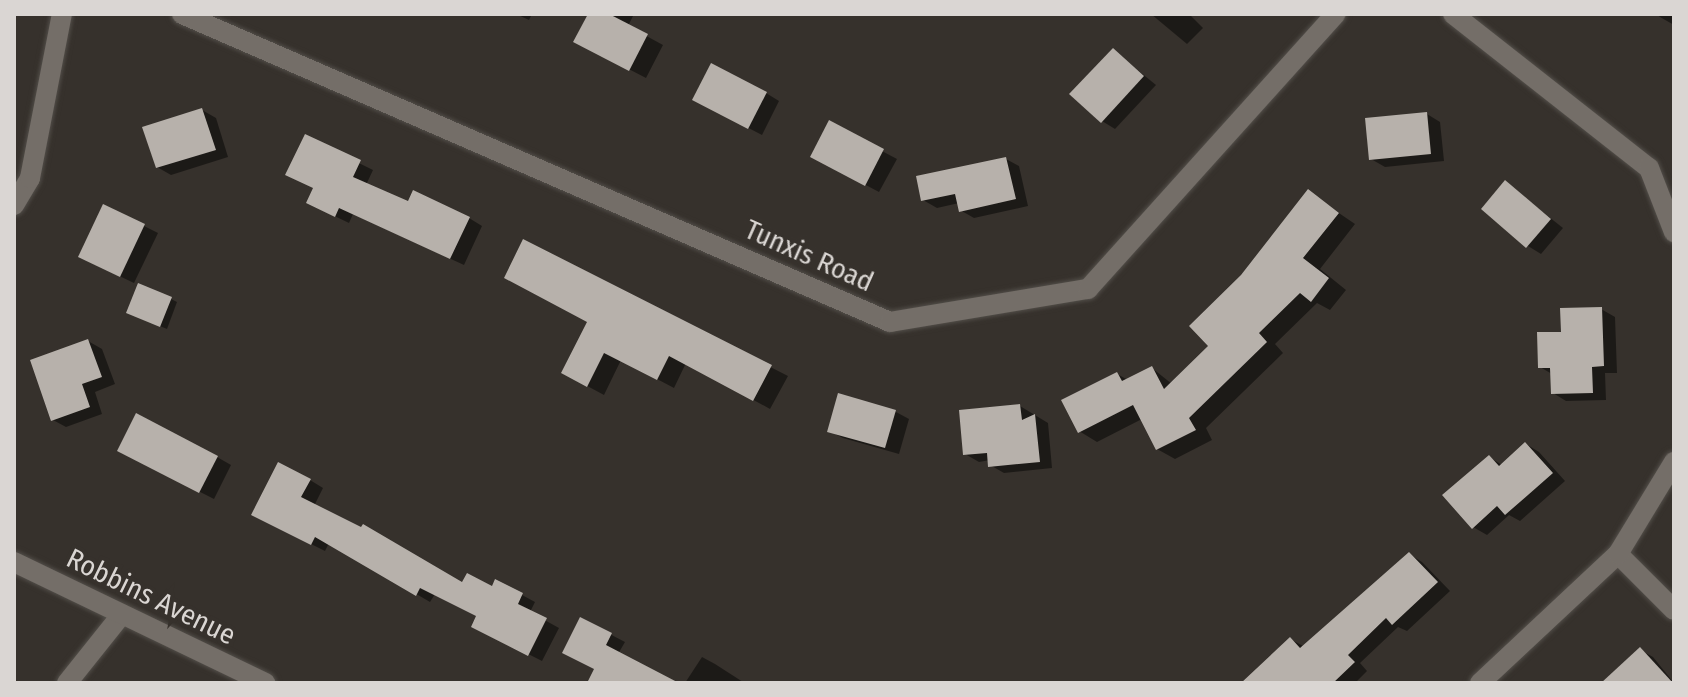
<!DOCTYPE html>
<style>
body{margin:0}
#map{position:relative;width:1688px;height:697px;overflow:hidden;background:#36312c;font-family:"Fira Sans Condensed",sans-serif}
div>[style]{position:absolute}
.shadow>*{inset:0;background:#0007}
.building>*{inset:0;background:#b7b1ab}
.roads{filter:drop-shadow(0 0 2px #524e49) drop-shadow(0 0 2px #524e49)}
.street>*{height:20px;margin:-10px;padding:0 10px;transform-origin:10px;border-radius:10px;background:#746e68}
.secondary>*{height:20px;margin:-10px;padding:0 10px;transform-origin:10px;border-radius:10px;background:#746e68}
span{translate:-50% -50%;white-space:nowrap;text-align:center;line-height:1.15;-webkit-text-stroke:8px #36312c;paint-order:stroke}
.street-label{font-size:28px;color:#dad6d3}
.frame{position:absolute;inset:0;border:16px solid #dad6d3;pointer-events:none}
</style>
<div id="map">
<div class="shadow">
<div style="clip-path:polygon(516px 14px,532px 14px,529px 20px)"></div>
<div style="clip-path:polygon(589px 14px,634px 14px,628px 26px,663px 45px,646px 78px,592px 50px)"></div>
<div style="clip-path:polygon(1151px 14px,1189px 14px,1203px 28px,1187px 44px)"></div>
<div style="clip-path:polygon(1656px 14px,1674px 14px,1674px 25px,1660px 17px)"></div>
<div style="clip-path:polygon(1113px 50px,1156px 85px,1115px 129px,1102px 121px)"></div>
<div style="clip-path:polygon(766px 93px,779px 101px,762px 135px,708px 107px)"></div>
<div style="clip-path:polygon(202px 110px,216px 118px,228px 157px,171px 175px,157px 167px)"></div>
<div style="clip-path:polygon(1427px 114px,1440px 122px,1444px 161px,1385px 167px,1371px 159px)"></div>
<div style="clip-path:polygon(829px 123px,897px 159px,879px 192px,826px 164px)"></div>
<div style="clip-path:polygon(306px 137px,373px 170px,366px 185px,409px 204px,469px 218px,482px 226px,464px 265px,353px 214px,349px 223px,322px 210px)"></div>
<div style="clip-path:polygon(1006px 159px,1019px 166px,1028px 206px,974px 218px,960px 210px,959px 203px,937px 208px,923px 200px)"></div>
<div style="clip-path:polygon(1506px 183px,1563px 228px,1541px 254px,1528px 246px)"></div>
<div style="clip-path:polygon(1308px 192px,1355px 224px,1320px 269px,1346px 290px,1330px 310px,1317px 303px,1275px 344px,1283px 353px,1206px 428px,1212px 440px,1175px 459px,1157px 449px,1142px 419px,1097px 442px,1079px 431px,1117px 374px,1128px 380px,1152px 368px,1172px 384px,1211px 346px,1242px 276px)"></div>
<div style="clip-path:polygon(104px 206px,158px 233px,134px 283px,94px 264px)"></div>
<div style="clip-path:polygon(524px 242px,788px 376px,770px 409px,686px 363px,674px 388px,621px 360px,604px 395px,563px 373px,590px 322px)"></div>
<div style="clip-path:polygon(171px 299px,177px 302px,167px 329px,135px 316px)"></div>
<div style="clip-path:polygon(1601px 309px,1615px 317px,1617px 373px,1605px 373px,1606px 400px,1566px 401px,1553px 393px,1552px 374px,1540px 367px,1563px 334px)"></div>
<div style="clip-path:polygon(88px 341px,102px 349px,115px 384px,95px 392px,102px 414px,66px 427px,53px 420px)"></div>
<div style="clip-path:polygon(1020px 406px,1048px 423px,1052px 468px,1004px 473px,990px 465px,990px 460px,979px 462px,965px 454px)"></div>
<div style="clip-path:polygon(896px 412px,909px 419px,899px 454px,843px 438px,829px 431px)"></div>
<div style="clip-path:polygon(1526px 444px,1539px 452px,1565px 481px,1520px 521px,1509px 515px,1487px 535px,1473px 527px,1489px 457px,1502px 465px)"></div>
<div style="clip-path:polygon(217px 457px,231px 465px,214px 499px,133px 458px)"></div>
<div style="clip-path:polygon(310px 480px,323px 488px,314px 506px,470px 589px,492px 589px,522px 595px,535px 602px,530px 612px,559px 628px,542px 661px,487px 633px,479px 616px,435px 594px,430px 602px,329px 543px,325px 551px,267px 522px)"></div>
<div style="clip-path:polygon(1409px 554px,1422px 562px,1450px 591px,1407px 631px,1398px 627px,1360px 663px,1367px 671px,1355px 683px,1244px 683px,1290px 639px,1305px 647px)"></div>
<div style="clip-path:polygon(581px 619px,625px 642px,618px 654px,673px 683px,589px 683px,596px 669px)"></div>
<div style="clip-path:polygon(1640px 650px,1653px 657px,1674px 683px,1604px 683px)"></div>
<div style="clip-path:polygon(702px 657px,715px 664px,743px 682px,685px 683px)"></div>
</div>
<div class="building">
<div style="clip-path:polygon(588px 14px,609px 14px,648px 34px,629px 71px,573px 42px)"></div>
<div style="clip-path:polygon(1113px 48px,1144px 76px,1101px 123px,1069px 94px)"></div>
<div style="clip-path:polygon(711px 63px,767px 92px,748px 129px,692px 100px)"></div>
<div style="clip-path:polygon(202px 108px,216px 150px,156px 168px,142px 127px)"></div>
<div style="clip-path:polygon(1427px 112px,1431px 154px,1369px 160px,1365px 118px)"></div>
<div style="clip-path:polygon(829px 120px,884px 149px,865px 186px,810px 157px)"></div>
<div style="clip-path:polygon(305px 134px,361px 160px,353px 177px,408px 201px,413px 190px,470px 217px,450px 259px,339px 208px,335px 217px,306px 203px,313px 188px,285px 175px)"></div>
<div style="clip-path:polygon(1006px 157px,1016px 199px,959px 212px,955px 194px,921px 201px,916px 176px)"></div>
<div style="clip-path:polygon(1505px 180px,1551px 219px,1526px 248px,1481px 209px)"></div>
<div style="clip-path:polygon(1308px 189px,1339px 213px,1303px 258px,1329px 278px,1311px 302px,1300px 293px,1259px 333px,1267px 342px,1189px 418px,1196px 430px,1156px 450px,1133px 405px,1078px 433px,1061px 400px,1117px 372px,1122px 381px,1152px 366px,1164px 389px,1208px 346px,1189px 326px,1241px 275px)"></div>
<div style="clip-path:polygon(103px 204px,145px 224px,120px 277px,78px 257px)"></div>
<div style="clip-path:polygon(523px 239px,772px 365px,753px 401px,669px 356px,657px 380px,604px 353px,587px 387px,561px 373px,587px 322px,504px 278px)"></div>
<div style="clip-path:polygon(138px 283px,172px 297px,160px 327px,126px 313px)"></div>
<div style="clip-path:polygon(1602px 307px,1604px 366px,1592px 367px,1593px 393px,1551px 394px,1550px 368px,1538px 368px,1537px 332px,1561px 332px,1560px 308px)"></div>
<div style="clip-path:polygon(88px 339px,102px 377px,82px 384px,90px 407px,51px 421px,30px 360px)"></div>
<div style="clip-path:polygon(838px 393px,896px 410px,885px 448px,827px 432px)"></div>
<div style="clip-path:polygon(1020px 404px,1022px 420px,1035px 414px,1040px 462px,988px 467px,987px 453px,963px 455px,959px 410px)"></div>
<div style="clip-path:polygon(136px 413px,218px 456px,199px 493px,117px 451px)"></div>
<div style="clip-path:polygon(1525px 442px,1553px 473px,1505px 515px,1497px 506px,1472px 529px,1442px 495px,1489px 455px,1499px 466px)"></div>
<div style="clip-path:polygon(278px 462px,311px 479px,301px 497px,361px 527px,363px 524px,462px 582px,467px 573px,492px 586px,495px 579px,523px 593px,518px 604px,547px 618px,528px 656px,471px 627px,476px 616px,420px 588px,416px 596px,315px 537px,311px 545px,251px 515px)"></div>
<div style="clip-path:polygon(1409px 552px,1438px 582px,1392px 625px,1386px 618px,1348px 655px,1355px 662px,1333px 683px,1241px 683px,1290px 637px,1300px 648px)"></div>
<div style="clip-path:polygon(580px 617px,612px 633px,606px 645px,679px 683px,587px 683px,594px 669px,562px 653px)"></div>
<div style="clip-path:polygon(1640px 647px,1673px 683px,1601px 683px)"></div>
</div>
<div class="roads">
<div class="street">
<div style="left:182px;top:14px;width:772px;rotate:23.51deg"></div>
<div style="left:890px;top:322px;width:201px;rotate:-9.5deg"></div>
<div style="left:1088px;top:289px;width:370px;rotate:-48deg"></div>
<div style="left:1453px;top:14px;width:249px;rotate:38.2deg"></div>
<div style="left:1649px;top:168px;width:69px;rotate:68.7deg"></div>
<div style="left:14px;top:205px;width:31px;rotate:-59deg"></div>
<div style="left:30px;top:178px;width:167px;rotate:-79deg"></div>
<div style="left:1618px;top:554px;width:79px;rotate:45deg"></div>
<div style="left:67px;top:683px;width:88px;rotate:-51.4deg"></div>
<div style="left:1480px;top:683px;width:189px;rotate:-43.1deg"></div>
<div style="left:1618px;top:554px;width:108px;rotate:-58.7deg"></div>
</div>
<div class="secondary">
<div style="left:14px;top:562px;width:279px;rotate:25.7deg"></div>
</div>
</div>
<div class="street-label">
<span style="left:809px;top:256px;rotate:24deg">Tunxis Road</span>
<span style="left:151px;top:597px;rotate:26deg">Robbins Avenue</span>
</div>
<div class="frame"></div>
</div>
